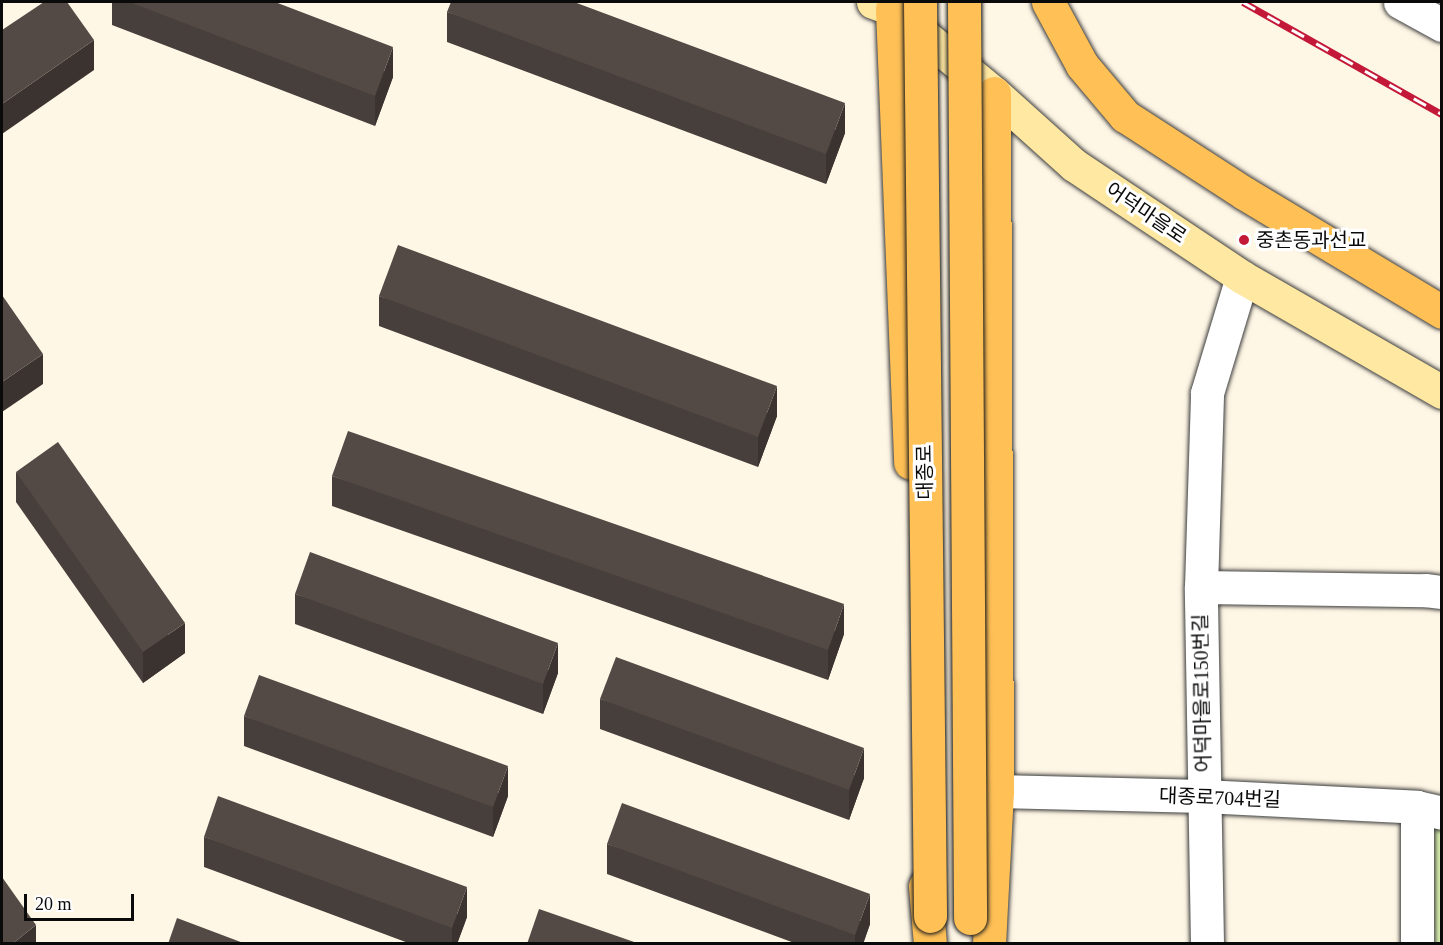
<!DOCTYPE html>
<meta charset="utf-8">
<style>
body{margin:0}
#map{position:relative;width:1443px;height:945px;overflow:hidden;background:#fff7e6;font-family:"Times New Roman","Noto Sans KR",serif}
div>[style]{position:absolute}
.green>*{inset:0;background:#d6ecad}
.roads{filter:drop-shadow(0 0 2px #3d3d3d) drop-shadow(0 0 2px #3d3d3d)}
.minor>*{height:33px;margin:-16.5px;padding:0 16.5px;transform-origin:16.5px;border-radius:16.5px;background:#fff}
.secondary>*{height:33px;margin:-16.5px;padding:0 16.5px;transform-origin:16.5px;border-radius:16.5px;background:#ffe8a1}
.primary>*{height:33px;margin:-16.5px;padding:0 16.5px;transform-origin:16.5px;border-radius:16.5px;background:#ffc056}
.rail>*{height:7px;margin-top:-3.5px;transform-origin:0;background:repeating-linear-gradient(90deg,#fff 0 14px,#c31837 0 28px);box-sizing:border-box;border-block:2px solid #c31837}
.bridges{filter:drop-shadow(0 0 2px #1b1b1b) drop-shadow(0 0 2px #1b1b1b)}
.primary-bridge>*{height:33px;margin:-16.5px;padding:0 16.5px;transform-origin:16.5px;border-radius:16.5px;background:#ffc056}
.wall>*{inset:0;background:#473f3b}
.shaded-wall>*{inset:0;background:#3a3330}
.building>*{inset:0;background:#534945}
.dots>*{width:16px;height:16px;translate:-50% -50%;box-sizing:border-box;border:3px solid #fff;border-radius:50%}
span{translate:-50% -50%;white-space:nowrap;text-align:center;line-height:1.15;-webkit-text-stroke:6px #fff;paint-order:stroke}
.street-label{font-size:20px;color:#0a0a0a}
.poi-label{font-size:20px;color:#0a0a0a}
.left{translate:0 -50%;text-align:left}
.frame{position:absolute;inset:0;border:3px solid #0a0a0a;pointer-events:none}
.scale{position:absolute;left:24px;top:894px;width:110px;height:27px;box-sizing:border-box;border:3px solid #0a0a0a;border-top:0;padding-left:8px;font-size:18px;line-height:21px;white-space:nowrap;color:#0a0a0a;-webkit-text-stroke:4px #fff;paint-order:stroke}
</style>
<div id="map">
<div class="green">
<div style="clip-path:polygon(1432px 823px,1441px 828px,1441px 943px,1435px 943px)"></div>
</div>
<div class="roads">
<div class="minor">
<div style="left:1400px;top:2px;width:48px;rotate:28.7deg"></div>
<div style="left:1201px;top:587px;width:224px;rotate:0.8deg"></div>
<div style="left:1425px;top:590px;width:17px;rotate:7deg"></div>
<div style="left:997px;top:791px;width:206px;rotate:1.4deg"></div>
<div style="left:1203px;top:796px;width:214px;rotate:2.9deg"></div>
<div style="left:1417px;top:807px;width:26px;rotate:13deg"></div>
<div style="left:1417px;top:807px;width:137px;rotate:90deg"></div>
<div style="left:1207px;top:944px;width:357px;rotate:-91deg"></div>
<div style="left:1201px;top:587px;width:194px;rotate:-88.2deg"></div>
<div style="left:1207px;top:393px;width:121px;rotate:-73.2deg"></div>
</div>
<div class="secondary">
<div style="left:873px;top:2px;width:20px;rotate:20deg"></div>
<div style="left:892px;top:9px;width:132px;rotate:39.5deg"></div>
<div style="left:994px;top:93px;width:108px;rotate:42deg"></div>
<div style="left:1074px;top:165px;width:202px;rotate:33.7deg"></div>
<div style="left:1242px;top:277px;width:231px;rotate:29.9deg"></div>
</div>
<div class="primary">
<div style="left:1048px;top:2px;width:72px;rotate:61.6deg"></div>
<div style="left:1082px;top:65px;width:67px;rotate:49.9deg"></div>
<div style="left:1125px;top:116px;width:142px;rotate:32.9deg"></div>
<div style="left:1244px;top:193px;width:231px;rotate:31deg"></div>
<div style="left:892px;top:9px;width:454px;rotate:87.7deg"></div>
<div style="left:925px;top:886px;width:58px;rotate:85.1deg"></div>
<div style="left:989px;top:944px;width:153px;rotate:-87deg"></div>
<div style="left:997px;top:791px;width:698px;rotate:-90.25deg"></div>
</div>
</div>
<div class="rail">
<div style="left:1243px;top:2px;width:228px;rotate:29.4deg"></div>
</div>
<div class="bridges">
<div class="primary-bridge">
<div style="left:920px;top:2px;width:914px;rotate:89.37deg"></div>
<div style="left:964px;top:2px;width:916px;rotate:89.62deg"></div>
</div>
</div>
<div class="wall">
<div style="clip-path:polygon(112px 2px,275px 2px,393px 77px,375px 126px,112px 25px)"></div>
<div style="clip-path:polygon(447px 12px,845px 133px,826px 184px,447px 42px)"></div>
<div style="clip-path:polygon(379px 296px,777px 416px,758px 467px,379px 326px)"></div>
<div style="clip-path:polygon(16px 472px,185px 653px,143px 683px,16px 502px)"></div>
<div style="clip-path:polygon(332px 476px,844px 634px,828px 680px,332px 506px)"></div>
<div style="clip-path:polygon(295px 594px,558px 673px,543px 714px,295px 624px)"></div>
<div style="clip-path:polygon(600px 699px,864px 778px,849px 820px,600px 729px)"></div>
<div style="clip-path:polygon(244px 716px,508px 796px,493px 837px,244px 746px)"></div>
<div style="clip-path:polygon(204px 837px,467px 917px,457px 944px,411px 944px,204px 867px)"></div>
<div style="clip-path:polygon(607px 844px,870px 924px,863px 944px,797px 944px,607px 874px)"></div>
</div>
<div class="shaded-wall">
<div style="clip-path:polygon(94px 40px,94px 70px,2px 134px,2px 104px)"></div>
<div style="clip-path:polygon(393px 47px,393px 77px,375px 126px,375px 96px)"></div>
<div style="clip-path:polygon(845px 103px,845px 133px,826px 184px,826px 154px)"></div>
<div style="clip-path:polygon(43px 354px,43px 384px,2px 412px,2px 382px)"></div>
<div style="clip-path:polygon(777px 386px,777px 416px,758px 467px,758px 437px)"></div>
<div style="clip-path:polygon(844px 604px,844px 634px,828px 680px,828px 650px)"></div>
<div style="clip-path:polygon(185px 623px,185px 653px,143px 683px,143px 652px)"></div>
<div style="clip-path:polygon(558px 643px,558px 673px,543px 714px,543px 684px)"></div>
<div style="clip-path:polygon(864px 748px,864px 778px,849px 820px,849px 790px)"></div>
<div style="clip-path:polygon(508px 766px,508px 796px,493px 837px,493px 807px)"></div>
<div style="clip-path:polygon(467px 887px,467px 917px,457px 944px,452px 944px,452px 928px)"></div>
<div style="clip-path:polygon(870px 894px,870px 924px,863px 944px,855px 944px,855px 935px)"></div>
<div style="clip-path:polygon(36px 925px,36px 944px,12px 944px)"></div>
</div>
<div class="building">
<div style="clip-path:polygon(44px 2px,67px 2px,94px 40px,2px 104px,2px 30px)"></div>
<div style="clip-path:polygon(129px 2px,275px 2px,393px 47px,375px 96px)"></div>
<div style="clip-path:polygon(451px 2px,574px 2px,845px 103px,826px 154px,447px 12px)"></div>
<div style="clip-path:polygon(398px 245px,777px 386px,758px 437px,379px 296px)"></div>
<div style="clip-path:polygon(2px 295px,43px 354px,2px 382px)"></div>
<div style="clip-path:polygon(348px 431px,844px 604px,828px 650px,332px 476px)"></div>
<div style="clip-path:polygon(58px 442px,185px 623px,143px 652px,16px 472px)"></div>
<div style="clip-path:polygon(310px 552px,558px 643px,543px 684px,295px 594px)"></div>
<div style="clip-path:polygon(616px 657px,864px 748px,849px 790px,600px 699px)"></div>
<div style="clip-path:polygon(259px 675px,508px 766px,493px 807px,244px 716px)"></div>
<div style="clip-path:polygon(218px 796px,467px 887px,452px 928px,204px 837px)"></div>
<div style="clip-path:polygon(622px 803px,870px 894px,855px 935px,607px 844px)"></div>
<div style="clip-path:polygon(2px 877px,36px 925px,12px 944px,2px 944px)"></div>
<div style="clip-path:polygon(539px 909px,640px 944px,527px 944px)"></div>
<div style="clip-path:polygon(177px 918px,246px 944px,168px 944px)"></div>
</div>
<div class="dots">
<div style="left:1244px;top:240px;background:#c31837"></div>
</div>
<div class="street-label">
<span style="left:1146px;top:213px;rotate:34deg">어덕마을로</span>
<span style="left:925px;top:472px;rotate:-91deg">대종로</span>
<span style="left:1202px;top:693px;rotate:-91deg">어덕마을로150번길</span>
<span style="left:1220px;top:798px;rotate:2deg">대종로704번길</span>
</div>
<div class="poi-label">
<span class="left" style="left:1256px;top:240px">중촌동과선교</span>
</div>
<div class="frame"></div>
<div class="scale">20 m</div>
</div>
